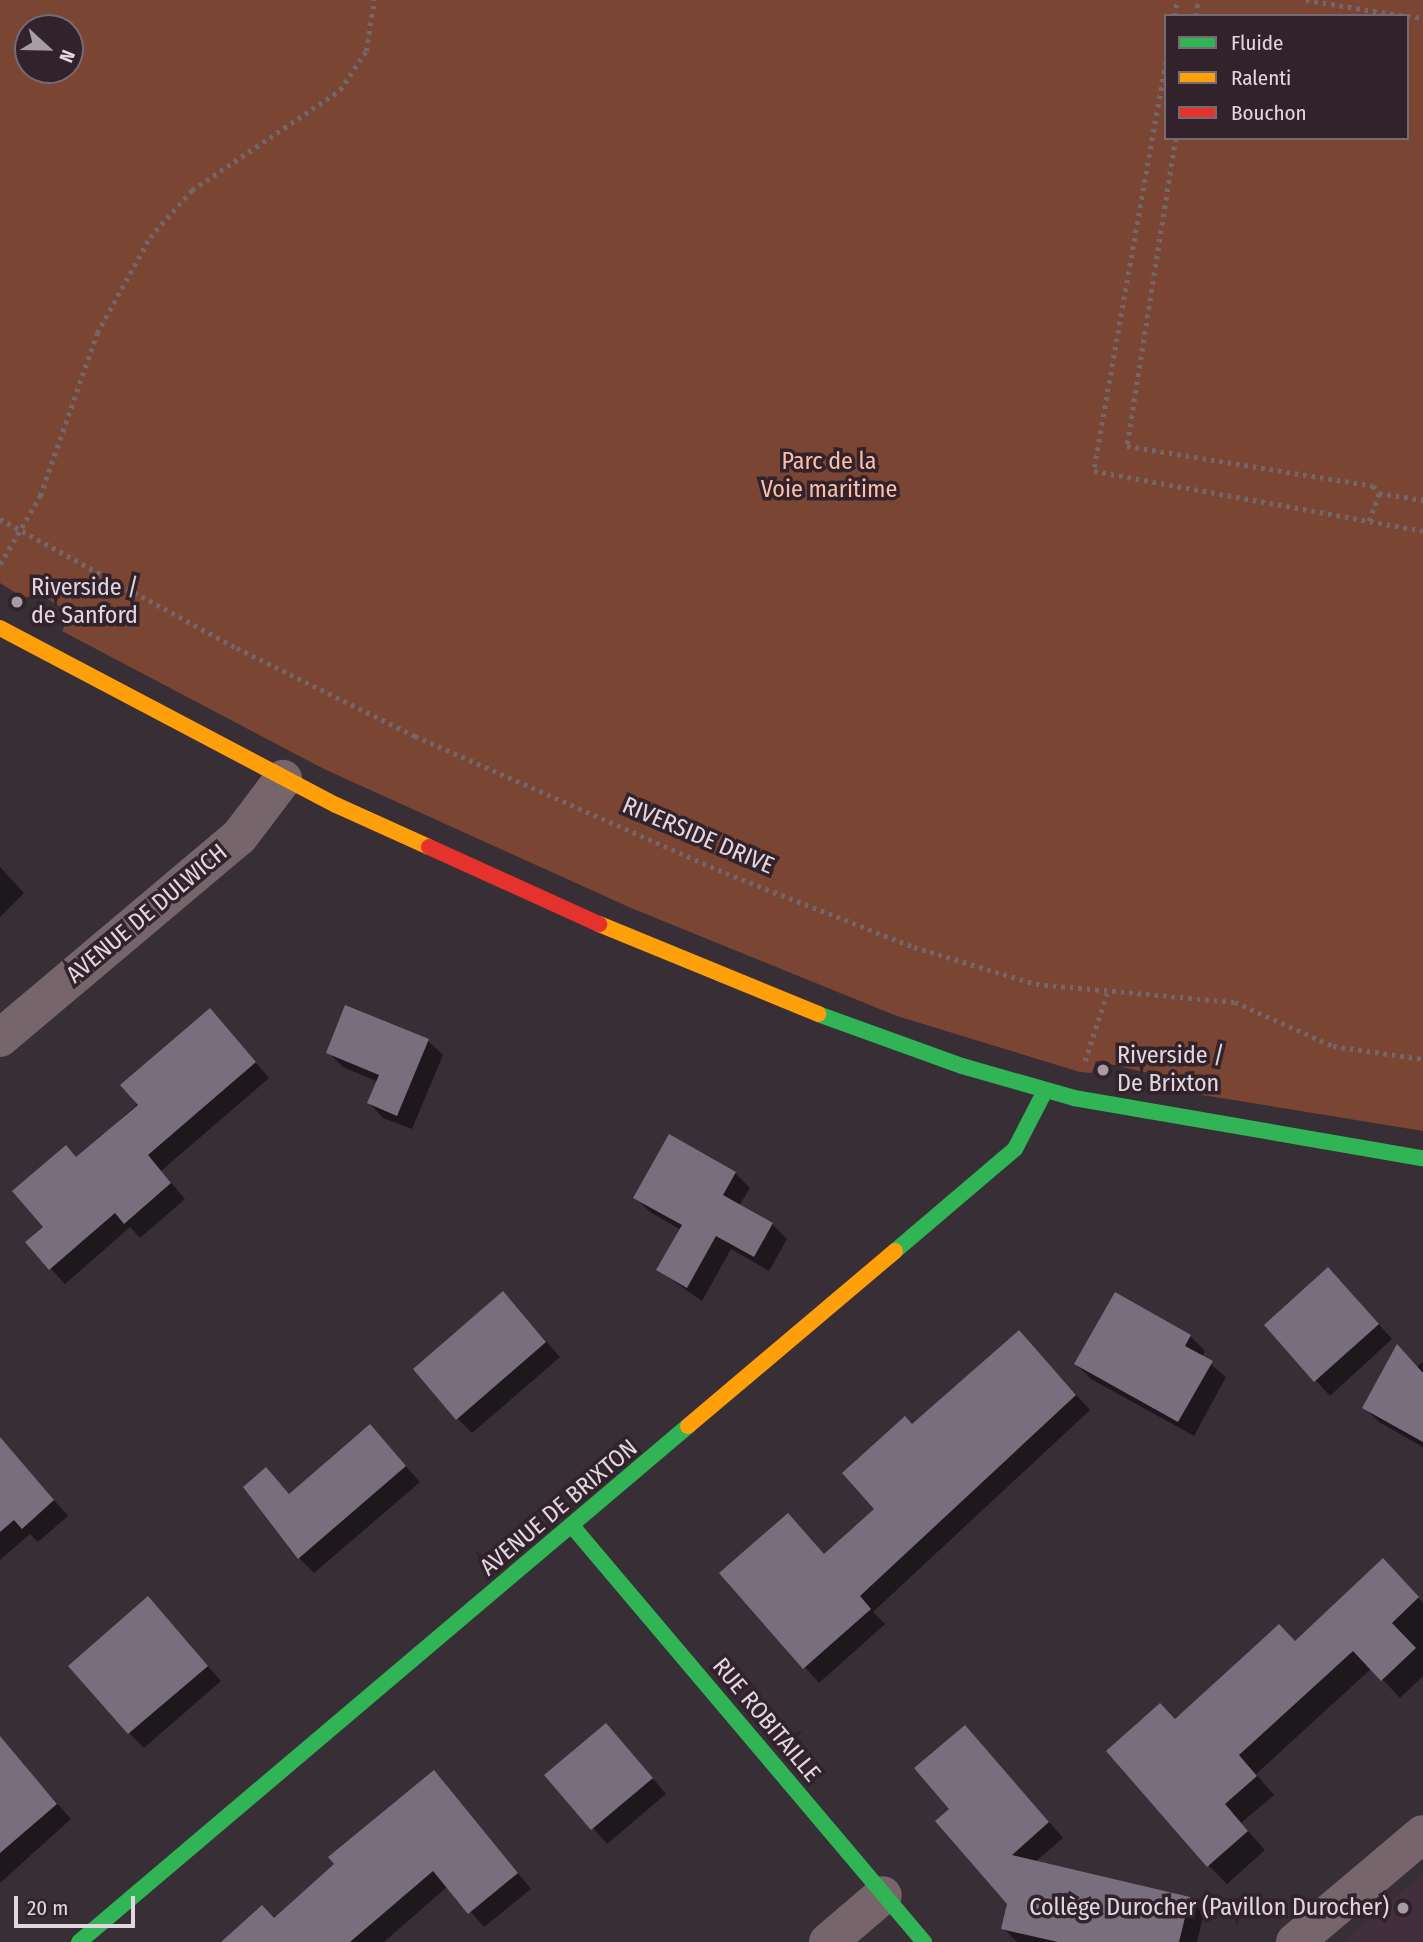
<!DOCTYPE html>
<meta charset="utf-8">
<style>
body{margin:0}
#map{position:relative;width:1423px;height:1942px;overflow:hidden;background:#382e35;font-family:"Fira Sans Condensed",sans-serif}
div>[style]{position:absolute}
.built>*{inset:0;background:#422f3c}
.green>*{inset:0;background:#7b4533}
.shadow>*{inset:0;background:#0007}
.building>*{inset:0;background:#796e7d}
.path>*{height:4.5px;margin-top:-2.25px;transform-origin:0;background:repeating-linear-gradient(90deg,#74676b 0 3.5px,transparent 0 8.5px)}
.street>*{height:38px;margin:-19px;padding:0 19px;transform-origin:19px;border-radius:19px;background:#76656a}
.fast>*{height:16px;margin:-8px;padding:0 8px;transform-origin:8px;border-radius:8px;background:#30b455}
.slow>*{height:16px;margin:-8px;padding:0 8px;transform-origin:8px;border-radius:8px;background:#ff9f0a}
.jam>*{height:16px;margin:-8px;padding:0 8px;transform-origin:8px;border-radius:8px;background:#e5322d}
.dots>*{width:19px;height:19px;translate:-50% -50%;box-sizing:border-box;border:4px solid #31222c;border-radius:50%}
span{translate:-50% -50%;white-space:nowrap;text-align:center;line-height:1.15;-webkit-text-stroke:7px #31222c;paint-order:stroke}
.park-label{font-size:24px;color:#fbbea8}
.poi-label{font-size:24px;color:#e2d7de}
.left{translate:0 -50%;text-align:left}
.right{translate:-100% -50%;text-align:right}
.street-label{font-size:24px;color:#e2d7de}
.legend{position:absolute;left:1164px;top:14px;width:245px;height:126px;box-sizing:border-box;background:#31222c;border:2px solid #786a73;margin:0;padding:9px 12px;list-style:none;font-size:21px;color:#e2d7de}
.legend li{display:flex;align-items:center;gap:14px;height:35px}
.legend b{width:35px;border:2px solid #786a73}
.north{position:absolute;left:14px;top:14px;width:70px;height:70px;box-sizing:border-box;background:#31222c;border:2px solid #786a73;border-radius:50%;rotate:112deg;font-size:19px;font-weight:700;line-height:28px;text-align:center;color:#e2d7de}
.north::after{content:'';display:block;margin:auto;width:24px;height:32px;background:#a69ca3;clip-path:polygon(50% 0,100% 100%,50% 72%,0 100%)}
.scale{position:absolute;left:14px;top:1896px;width:121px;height:32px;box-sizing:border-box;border:4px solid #e2d7de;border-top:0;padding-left:9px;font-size:21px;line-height:24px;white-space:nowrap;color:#e2d7de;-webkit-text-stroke:5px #31222c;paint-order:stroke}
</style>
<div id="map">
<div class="built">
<div style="clip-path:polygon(1423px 1874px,1423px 1942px,1342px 1942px)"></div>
</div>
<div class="green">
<div style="clip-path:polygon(evenodd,0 0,1423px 0,1423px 1131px,1178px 1091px,1180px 1080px,1096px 1061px,1092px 1073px,1080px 1072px,897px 1016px,631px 908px,324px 769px,62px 631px,71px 613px,39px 594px,24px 598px,0 583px,0 0,1166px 16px,1407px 16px,1407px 138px,1166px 138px,1166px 16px,0 0,28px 28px,70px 28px,70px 70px,28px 70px,28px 28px)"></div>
</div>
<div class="shadow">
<div style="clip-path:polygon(0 867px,24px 893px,0 917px)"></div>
<div style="clip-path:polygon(224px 1025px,269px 1078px,161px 1171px,185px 1199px,140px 1238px,130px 1227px,65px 1284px,27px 1242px,45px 1227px,77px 1159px)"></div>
<div style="clip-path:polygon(428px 1041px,443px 1055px,412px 1129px,383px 1118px,369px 1103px,378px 1082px,343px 1067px,328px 1052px)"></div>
<div style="clip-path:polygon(735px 1173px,750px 1188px,739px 1206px,772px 1224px,787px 1239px,769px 1271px,731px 1249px,702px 1301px,658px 1270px,681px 1230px,650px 1212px,635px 1197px)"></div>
<div style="clip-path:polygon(1343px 1284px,1392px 1339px,1330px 1396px,1266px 1325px)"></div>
<div style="clip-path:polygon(503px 1293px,560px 1357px,472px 1433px,457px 1418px)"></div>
<div style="clip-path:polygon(1190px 1336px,1205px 1351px,1202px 1357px,1226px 1377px,1194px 1436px,1091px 1379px,1076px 1364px)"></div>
<div style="clip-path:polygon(1033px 1347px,1090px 1410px,873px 1612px,885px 1624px,819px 1683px,722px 1573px,825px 1556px,877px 1509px,912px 1426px)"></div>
<div style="clip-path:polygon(1423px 1362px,1423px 1447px,1379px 1422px,1364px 1407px)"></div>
<div style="clip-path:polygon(370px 1426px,420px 1482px,314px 1573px,299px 1558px,266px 1469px,290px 1495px)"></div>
<div style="clip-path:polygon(0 1439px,68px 1516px,38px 1542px,30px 1534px,0 1560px)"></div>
<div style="clip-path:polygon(1401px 1579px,1423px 1603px,1423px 1676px,1400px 1698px,1372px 1668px,1256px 1774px,1274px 1795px,1241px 1823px,1265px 1850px,1227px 1884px,1209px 1866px,1176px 1721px)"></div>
<div style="clip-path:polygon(148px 1599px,221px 1681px,144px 1748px,129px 1733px)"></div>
<div style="clip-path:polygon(620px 1740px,666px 1794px,607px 1844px,547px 1775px)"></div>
<div style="clip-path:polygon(979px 1742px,1063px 1838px,1035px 1862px,1189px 1899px,1204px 1913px,1197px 1942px,1017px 1942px,1003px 1928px,1009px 1903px,951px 1809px)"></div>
<div style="clip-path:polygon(16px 1757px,71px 1819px,0 1883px,0 1771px)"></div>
<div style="clip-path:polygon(434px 1772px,531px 1889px,484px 1927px,448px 1886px,384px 1942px,224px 1942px,275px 1920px)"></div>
</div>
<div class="building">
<div style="clip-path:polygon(345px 1005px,429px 1039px,397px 1116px,367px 1103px,379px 1075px,326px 1053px)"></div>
<div style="clip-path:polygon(210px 1008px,256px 1062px,148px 1155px,171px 1183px,124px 1224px,115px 1213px,49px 1270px,25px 1242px,43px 1227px,12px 1191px,66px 1145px,76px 1157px,138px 1105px,120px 1085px)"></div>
<div style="clip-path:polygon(669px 1134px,736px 1172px,723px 1195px,773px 1223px,754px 1257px,716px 1236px,687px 1288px,656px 1270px,682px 1225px,633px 1198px)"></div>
<div style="clip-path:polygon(1328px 1267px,1379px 1324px,1314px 1382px,1264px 1325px)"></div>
<div style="clip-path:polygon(503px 1291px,546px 1342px,456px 1420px,413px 1369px)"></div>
<div style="clip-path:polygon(1115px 1292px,1191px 1335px,1185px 1346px,1213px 1361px,1178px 1422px,1074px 1364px)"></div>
<div style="clip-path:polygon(1019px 1330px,1076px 1395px,860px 1596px,871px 1609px,803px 1669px,719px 1573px,788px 1513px,824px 1554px,874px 1509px,842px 1473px,905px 1416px,912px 1424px)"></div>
<div style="clip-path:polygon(1397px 1344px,1423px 1373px,1423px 1442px,1362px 1408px)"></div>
<div style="clip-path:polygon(370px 1424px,406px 1466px,298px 1559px,243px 1487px,266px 1467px,289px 1494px)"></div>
<div style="clip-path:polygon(0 1437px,54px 1500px,22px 1529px,14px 1520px,0 1532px)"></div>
<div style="clip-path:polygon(1383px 1558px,1419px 1597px,1392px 1623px,1416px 1648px,1381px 1681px,1353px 1651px,1239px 1755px,1257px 1776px,1225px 1804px,1248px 1831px,1207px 1867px,1106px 1751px,1160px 1703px,1175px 1719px,1279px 1624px,1295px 1641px)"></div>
<div style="clip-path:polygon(148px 1596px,208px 1666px,128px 1734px,68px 1666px)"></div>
<div style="clip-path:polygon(606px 1723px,653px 1778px,591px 1830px,544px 1775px)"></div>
<div style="clip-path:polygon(965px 1725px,1049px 1822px,1012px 1855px,1190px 1897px,1179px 1942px,1058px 1942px,1001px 1929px,1007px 1904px,935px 1821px,949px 1809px,914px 1768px)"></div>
<div style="clip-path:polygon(0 1736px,57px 1804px,0 1853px)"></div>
<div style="clip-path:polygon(434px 1770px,518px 1873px,468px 1914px,433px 1871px,350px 1942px,221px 1942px,262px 1905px,274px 1918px,334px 1864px,328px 1857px)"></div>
</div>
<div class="path">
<div style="left:1306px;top:0;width:101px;rotate:9.1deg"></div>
<div style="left:1174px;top:16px;width:16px;rotate:-79deg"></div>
<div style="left:1196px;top:16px;width:16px;rotate:-83deg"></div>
<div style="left:1407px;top:16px;width:16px;rotate:7deg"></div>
<div style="left:1166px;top:62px;width:415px;rotate:100deg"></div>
<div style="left:1094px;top:471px;width:334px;rotate:10.3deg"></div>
<div style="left:1176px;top:138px;width:312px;rotate:99deg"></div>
<div style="left:1127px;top:446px;width:249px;rotate:9.2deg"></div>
<div style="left:1373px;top:486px;width:9px;rotate:49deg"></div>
<div style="left:1379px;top:493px;width:45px;rotate:9deg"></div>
<div style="left:0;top:519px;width:270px;rotate:28.6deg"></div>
<div style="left:237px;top:648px;width:199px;rotate:26.3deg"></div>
<div style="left:415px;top:736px;width:340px;rotate:23.8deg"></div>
<div style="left:726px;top:873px;width:202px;rotate:21.5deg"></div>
<div style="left:914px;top:947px;width:127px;rotate:16.9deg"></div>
<div style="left:1036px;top:984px;width:200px;rotate:5.2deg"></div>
<div style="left:1235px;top:1002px;width:107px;rotate:24.2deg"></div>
<div style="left:1333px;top:1046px;width:91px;rotate:8.2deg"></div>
<div style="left:1369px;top:521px;width:30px;rotate:-70deg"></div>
<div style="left:0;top:564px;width:79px;rotate:-59.5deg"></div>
<div style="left:40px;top:496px;width:173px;rotate:-70.7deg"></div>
<div style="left:97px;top:333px;width:110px;rotate:-61.1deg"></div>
<div style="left:150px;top:237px;width:63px;rotate:-48.2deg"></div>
<div style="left:192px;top:190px;width:179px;rotate:-34deg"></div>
<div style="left:340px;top:90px;width:47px;rotate:-56.3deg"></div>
<div style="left:366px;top:51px;width:52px;rotate:-81.1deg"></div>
<div style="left:1085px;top:1061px;width:71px;rotate:-72.1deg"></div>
</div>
<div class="street">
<div style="left:0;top:1038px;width:312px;rotate:-40.1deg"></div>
<div style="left:239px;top:837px;width:73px;rotate:-52.8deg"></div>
<div style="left:828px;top:1942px;width:72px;rotate:-40.5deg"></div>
<div style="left:1295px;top:1942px;width:167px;rotate:-40.2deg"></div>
</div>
<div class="fast">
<div style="left:818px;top:1014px;width:153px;rotate:19.9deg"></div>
<div style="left:962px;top:1066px;width:116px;rotate:15.9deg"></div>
<div style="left:1074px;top:1098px;width:354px;rotate:9.8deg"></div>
<div style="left:895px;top:1251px;width:157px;rotate:-40.4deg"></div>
<div style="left:1015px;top:1149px;width:65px;rotate:-62.7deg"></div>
<div style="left:573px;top:1527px;width:544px;rotate:49.78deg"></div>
<div style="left:79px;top:1942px;width:798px;rotate:-40.27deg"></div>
</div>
<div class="slow">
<div style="left:0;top:628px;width:380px;rotate:27.8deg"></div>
<div style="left:336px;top:805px;width:102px;rotate:24.3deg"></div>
<div style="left:599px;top:924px;width:237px;rotate:22.3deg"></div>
<div style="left:688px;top:1426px;width:271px;rotate:-40.2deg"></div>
</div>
<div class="jam">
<div style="left:429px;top:847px;width:187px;rotate:24.4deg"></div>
</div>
<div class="dots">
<div style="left:17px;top:602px;background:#a69ca3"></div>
<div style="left:1103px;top:1070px;background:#a69ca3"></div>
<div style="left:1403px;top:1908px;background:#a69ca3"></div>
</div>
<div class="park-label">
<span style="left:829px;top:476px">Parc de la<br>Voie maritime</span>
</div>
<div class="poi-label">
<span class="left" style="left:31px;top:602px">Riverside /<br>de Sanford</span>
<span class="left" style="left:1117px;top:1070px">Riverside /<br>De Brixton</span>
<span class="right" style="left:1389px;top:1908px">Collège Durocher (Pavillon Durocher)</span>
</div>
<div class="street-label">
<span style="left:698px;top:836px;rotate:23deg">RIVERSIDE DRIVE</span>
<span style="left:147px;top:914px;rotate:-40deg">AVENUE DE DULWICH</span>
<span style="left:559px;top:1508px;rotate:-40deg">AVENUE DE BRIXTON</span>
<span style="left:766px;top:1720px;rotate:50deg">RUE ROBITAILLE</span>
</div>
<ul class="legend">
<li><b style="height:9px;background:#30b455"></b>Fluide</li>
<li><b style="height:9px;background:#ff9f0a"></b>Ralenti</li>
<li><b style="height:9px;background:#e5322d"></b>Bouchon</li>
</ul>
<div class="north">N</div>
<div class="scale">20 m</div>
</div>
